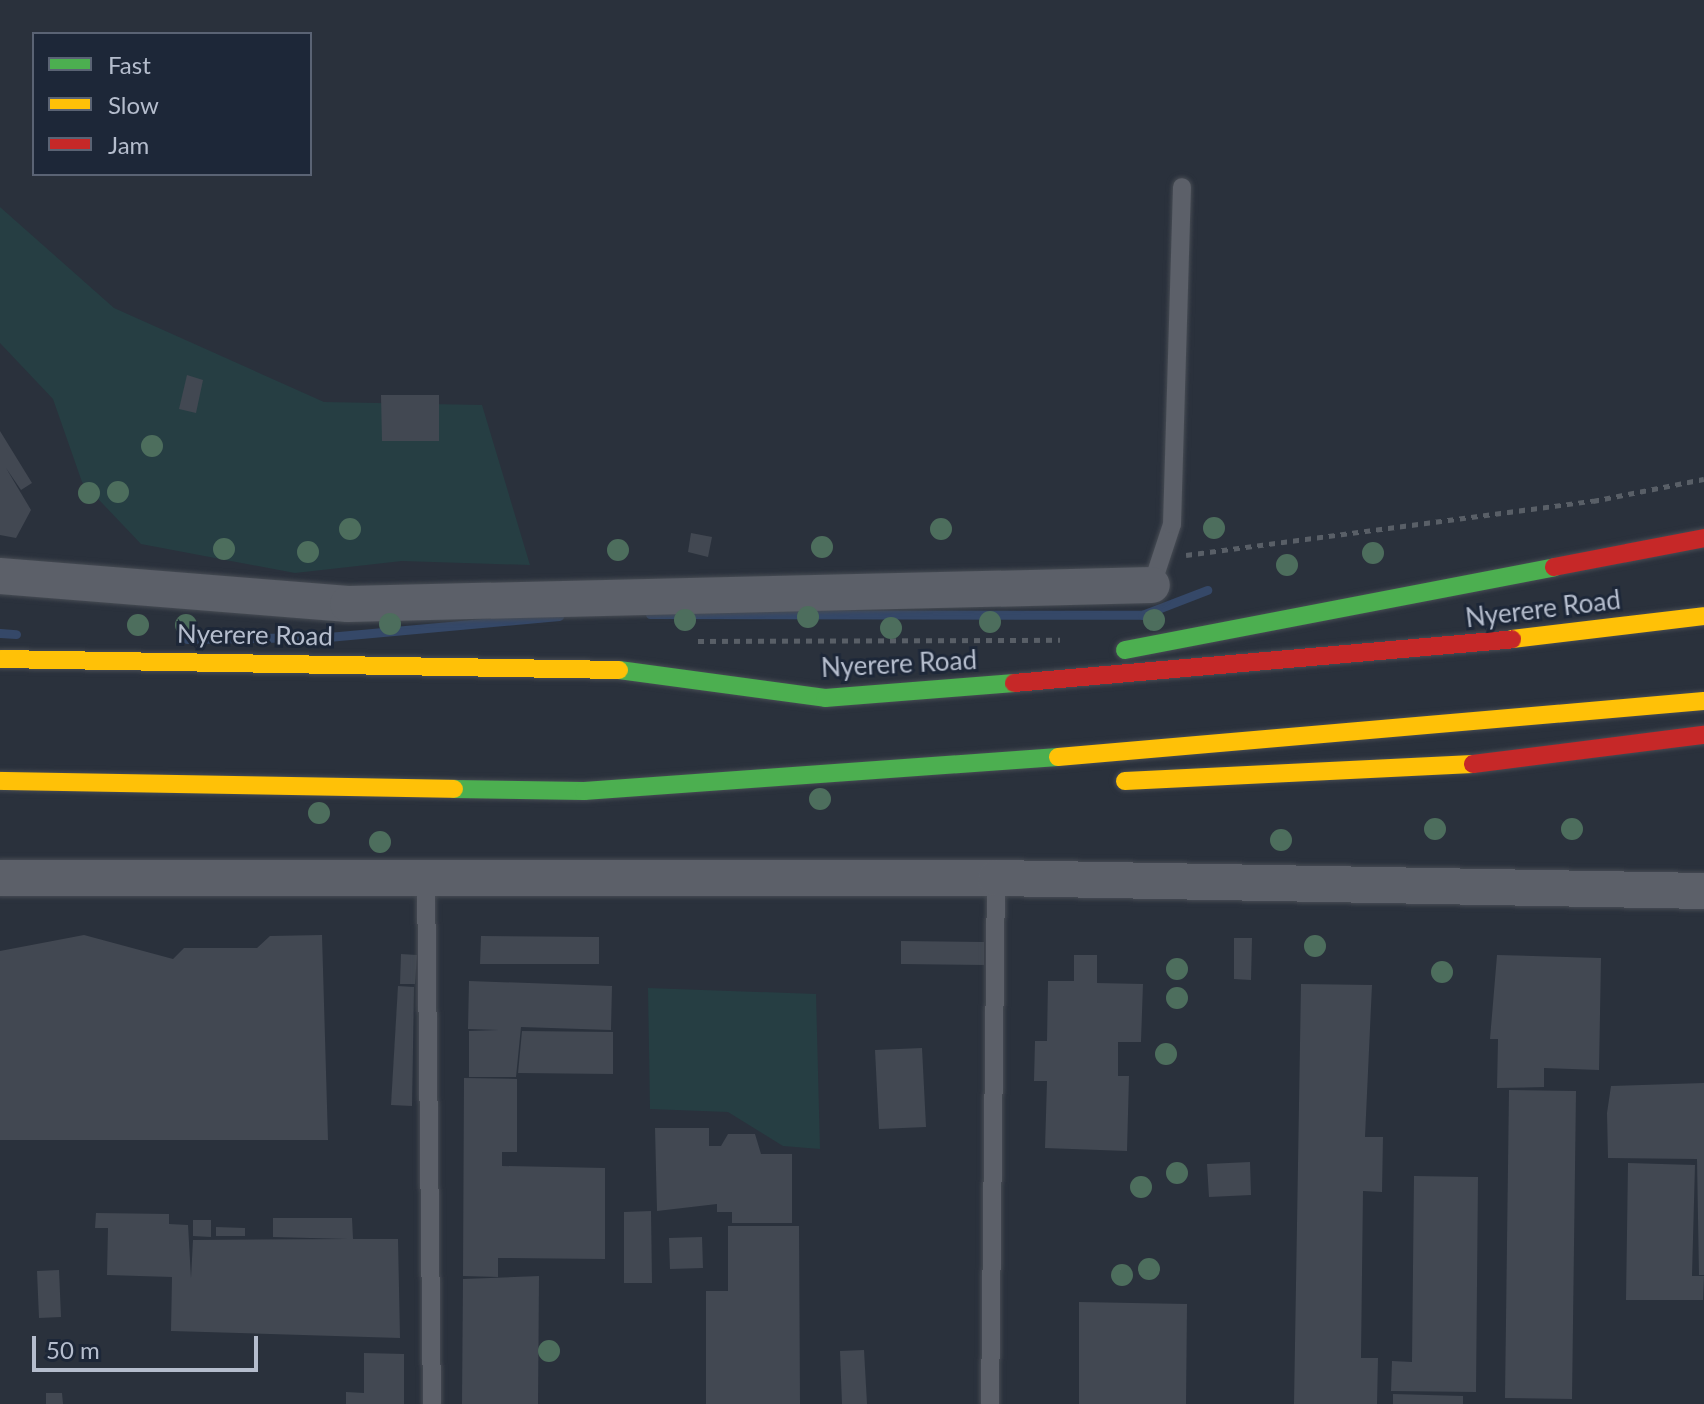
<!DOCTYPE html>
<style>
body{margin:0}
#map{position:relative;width:1704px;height:1404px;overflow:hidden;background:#2a313c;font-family:Lato,sans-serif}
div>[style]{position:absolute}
.green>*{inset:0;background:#263e43}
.stream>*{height:9px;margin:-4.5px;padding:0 4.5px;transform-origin:4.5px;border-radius:4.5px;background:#354868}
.building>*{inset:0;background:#424852}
.path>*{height:5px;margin-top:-2.5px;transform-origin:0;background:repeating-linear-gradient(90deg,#595f67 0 6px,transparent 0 12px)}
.roads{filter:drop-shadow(0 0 2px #474c54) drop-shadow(0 0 2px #474c54)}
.lane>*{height:18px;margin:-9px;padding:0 9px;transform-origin:9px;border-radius:9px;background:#5c6069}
.street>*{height:36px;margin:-18px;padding:0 18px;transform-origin:18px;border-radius:18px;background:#5c6069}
.fast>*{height:18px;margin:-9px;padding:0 9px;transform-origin:9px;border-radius:9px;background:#4caf50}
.slow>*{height:18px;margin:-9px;padding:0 9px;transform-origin:9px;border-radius:9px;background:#ffc107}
.jam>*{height:18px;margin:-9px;padding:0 9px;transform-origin:9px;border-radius:9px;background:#c62828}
.trees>*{width:22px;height:22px;margin:-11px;border-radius:50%;background:#4d6e5d}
span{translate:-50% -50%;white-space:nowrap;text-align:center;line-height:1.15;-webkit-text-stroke:6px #1d2738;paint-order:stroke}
.street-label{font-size:26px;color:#b5bdcd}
.legend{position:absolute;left:32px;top:32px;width:280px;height:144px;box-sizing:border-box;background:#1d2738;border:2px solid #5a6374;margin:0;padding:10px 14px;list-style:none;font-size:24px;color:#b5bdcd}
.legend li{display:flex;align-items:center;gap:16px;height:40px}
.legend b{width:40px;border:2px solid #5a6374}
.scale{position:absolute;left:32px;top:1336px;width:226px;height:36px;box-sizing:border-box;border:4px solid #b5bdcd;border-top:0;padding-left:10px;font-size:24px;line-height:28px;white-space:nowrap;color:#b5bdcd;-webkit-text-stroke:6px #1d2738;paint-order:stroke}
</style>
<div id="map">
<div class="green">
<div style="clip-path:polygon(0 207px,114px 308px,324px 402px,482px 405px,530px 565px,402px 561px,295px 573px,141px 544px,82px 482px,53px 399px,0 343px)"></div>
<div style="clip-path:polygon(648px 988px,816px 994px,820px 1149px,783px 1146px,728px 1112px,650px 1109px)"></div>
</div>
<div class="stream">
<div style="left:650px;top:614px;width:492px;rotate:0.1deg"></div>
<div style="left:1142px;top:615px;width:70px;rotate:-21deg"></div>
<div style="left:0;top:633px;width:16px;rotate:4deg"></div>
<div style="left:187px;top:639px;width:141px;rotate:-0.8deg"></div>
<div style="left:328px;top:637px;width:232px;rotate:-5.2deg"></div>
</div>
<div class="building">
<div style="clip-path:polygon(187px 375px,203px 380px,196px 413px,179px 409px)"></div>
<div style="clip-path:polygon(381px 395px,439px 395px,439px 441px,382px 441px)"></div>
<div style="clip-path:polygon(0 431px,32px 483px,21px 490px,6px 468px,31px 510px,16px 538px,0 535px)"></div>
<div style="clip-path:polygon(691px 533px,712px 537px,708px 557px,688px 552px)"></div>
<div style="clip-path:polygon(84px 935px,173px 959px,184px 948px,257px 948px,270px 936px,322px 935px,328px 1140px,0 1140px,0 951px)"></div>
<div style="clip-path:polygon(481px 936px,599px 937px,599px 964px,480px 964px)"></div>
<div style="clip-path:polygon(1234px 938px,1252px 938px,1251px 980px,1234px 979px)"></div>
<div style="clip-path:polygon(901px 941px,984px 942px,984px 965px,901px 964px)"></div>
<div style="clip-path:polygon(401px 954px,417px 955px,415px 984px,400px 984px)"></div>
<div style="clip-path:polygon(1074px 955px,1097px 955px,1097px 983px,1143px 984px,1141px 1042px,1118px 1042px,1118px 1076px,1129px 1076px,1127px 1151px,1045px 1148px,1047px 1081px,1034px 1081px,1035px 1041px,1047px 1041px,1048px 981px,1074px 981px)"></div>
<div style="clip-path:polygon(1497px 955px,1601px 958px,1599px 1070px,1544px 1068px,1544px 1087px,1497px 1088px,1498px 1039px,1490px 1039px)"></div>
<div style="clip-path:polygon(469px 981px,612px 986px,611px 1030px,521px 1027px,516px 1077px,469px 1077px,469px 1031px,499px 1030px,468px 1029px)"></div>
<div style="clip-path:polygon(1301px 984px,1372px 985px,1365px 1137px,1383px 1137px,1382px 1192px,1363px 1191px,1361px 1358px,1378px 1358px,1377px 1404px,1294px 1404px)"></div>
<div style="clip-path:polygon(398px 986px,414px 987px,412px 1106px,391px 1105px)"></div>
<div style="clip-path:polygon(522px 1031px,613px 1032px,613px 1074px,518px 1073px)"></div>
<div style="clip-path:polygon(922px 1048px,926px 1127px,879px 1129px,875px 1050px)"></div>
<div style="clip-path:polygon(464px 1078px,517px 1079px,517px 1152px,502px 1152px,502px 1166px,605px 1168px,605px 1259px,498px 1258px,498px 1277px,463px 1276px)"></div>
<div style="clip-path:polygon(1704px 1083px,1704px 1275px,1699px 1275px,1697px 1159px,1608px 1158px,1607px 1113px,1611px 1086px)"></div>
<div style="clip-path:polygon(1509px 1090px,1576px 1091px,1572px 1399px,1505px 1398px)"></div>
<div style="clip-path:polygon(655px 1128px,709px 1128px,709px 1146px,721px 1146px,728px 1134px,755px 1134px,761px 1154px,792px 1154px,792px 1223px,732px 1223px,732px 1212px,717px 1212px,717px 1204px,657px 1211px)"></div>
<div style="clip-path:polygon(1250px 1162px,1251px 1195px,1209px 1197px,1207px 1164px)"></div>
<div style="clip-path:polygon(1628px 1163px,1695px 1165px,1692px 1276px,1704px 1276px,1703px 1300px,1626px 1300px)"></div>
<div style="clip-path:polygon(1414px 1176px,1478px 1177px,1476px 1392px,1391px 1391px,1392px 1361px,1412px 1362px)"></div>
<div style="clip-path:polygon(651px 1211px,652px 1283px,624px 1283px,624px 1212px)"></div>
<div style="clip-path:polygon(96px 1213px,169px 1214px,169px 1224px,188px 1225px,191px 1278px,193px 1240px,348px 1239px,273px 1237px,273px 1218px,352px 1218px,353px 1239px,398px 1239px,400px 1338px,171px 1331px,172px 1277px,107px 1275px,108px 1228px,95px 1228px)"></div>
<div style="clip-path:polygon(193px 1220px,211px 1220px,211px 1237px,193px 1236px)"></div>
<div style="clip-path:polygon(728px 1226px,799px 1226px,800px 1404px,706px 1404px,706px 1291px,728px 1291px)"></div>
<div style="clip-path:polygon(216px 1227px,245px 1228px,245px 1236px,216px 1236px)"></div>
<div style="clip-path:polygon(702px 1237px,703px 1268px,670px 1269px,669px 1238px)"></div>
<div style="clip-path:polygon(59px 1270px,61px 1317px,39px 1318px,37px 1271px)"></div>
<div style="clip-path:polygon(539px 1276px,538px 1404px,462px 1404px,463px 1279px)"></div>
<div style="clip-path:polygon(1079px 1302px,1187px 1304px,1186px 1404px,1079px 1404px)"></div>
<div style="clip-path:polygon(864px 1350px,867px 1404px,842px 1404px,840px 1351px)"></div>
<div style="clip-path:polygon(364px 1353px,404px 1354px,404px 1404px,346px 1404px,346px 1392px,364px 1393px)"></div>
<div style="clip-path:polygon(46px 1393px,62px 1393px,63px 1404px,46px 1404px)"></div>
<div style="clip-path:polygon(1393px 1394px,1463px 1396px,1463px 1404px,1393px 1404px)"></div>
</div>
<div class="path">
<div style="left:1186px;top:555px;width:411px;rotate:-7.6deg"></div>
<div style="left:1593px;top:501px;width:113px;rotate:-11.2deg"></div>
<div style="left:698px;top:641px;width:362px;rotate:-0.2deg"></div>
</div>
<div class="roads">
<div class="lane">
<div style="left:1152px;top:585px;width:64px;rotate:-71.8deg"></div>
<div style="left:1172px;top:524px;width:337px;rotate:-88.3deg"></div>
<div style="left:426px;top:879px;width:525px;rotate:89.35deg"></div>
<div style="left:990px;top:1404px;width:526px;rotate:-89.35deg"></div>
</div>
<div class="street">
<div style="left:0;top:576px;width:349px;rotate:4.6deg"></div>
<div style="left:348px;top:604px;width:804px;rotate:-1.35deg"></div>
<div style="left:0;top:878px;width:996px"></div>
<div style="left:996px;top:878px;width:708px;rotate:1.05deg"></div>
</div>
<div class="fast">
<div style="left:1125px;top:650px;width:437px;rotate:-10.9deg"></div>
<div style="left:619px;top:670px;width:208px;rotate:7.7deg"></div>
<div style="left:825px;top:698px;width:190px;rotate:-4.5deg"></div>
<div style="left:454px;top:789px;width:130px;rotate:0.9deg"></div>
<div style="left:584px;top:791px;width:475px;rotate:-4.1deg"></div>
</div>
<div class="slow">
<div style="left:1512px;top:639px;width:193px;rotate:-6.8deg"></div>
<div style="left:0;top:659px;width:619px;rotate:1.02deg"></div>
<div style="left:1058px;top:757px;width:648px;rotate:-4.95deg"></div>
<div style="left:0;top:781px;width:454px;rotate:1deg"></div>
<div style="left:1125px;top:781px;width:348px;rotate:-2.8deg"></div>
</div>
<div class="jam">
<div style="left:1554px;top:567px;width:153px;rotate:-10.9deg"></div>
<div style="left:1014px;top:683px;width:500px;rotate:-5deg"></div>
<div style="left:1473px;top:764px;width:233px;rotate:-7.2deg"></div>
</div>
</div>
<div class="trees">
<div style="left:152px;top:446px"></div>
<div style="left:118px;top:492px"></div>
<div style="left:89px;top:493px"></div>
<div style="left:1214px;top:528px"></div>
<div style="left:350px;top:529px"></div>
<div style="left:941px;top:529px"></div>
<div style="left:822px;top:547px"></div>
<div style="left:224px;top:549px"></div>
<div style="left:618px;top:550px"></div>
<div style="left:308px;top:552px"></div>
<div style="left:1373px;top:553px"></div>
<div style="left:1287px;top:565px"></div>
<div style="left:808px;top:617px"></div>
<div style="left:685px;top:620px"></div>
<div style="left:1154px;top:620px"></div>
<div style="left:990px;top:622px"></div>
<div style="left:390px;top:624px"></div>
<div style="left:138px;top:625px"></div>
<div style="left:186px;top:625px"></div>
<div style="left:891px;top:628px"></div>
<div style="left:820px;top:799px"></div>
<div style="left:319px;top:813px"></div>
<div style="left:1435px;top:829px"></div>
<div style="left:1572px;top:829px"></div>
<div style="left:1281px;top:840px"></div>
<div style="left:380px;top:842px"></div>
<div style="left:1315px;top:946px"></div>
<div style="left:1177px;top:969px"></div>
<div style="left:1442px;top:972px"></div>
<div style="left:1177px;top:998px"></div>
<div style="left:1166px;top:1054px"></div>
<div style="left:1177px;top:1173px"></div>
<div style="left:1141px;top:1187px"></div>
<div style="left:1149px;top:1269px"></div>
<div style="left:1122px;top:1275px"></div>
<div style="left:549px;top:1351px"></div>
</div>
<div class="street-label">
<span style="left:1543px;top:609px;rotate:-7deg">Nyerere Road</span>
<span style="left:255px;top:635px;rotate:1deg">Nyerere Road</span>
<span style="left:899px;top:664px;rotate:-3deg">Nyerere Road</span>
</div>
<ul class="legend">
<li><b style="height:10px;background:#4caf50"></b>Fast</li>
<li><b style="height:10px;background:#ffc107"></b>Slow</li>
<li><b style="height:10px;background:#c62828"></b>Jam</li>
</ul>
<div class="scale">50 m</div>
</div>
